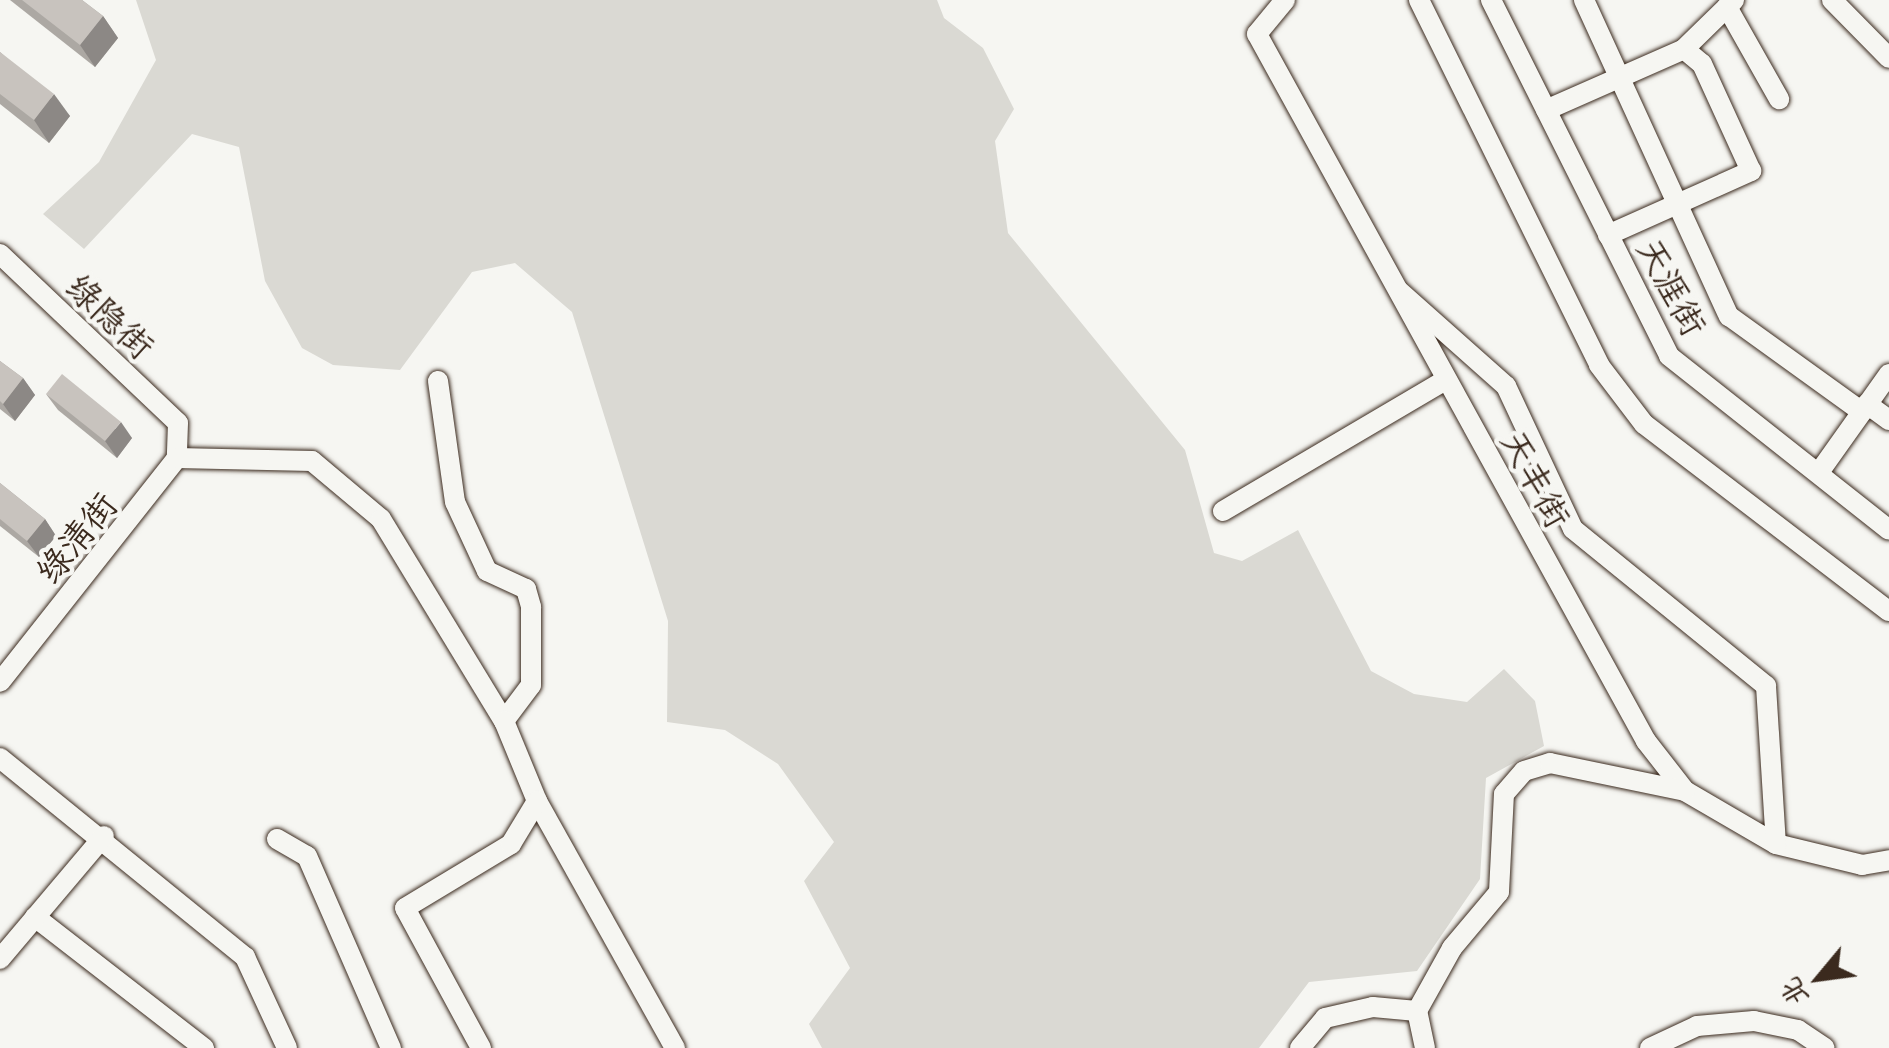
<!DOCTYPE html>
<meta charset="utf-8">
<style>
body{margin:0}
#map{position:relative;width:1889px;height:1048px;overflow:hidden;background:#f6f6f2;font-family:Mali,"LXGW WenKai TC",sans-serif}
div>[style]{position:absolute}
.green>*{inset:0;background:#dad9d3}
.roads{filter:drop-shadow(0 0 2px #3b2a1e) drop-shadow(0 0 2px #3b2a1e)}
.minor>*{height:20px;margin:-10px;padding:0 10px;transform-origin:10px;border-radius:10px;background:#f6f6f2}
.wall>*{inset:0;background:#aca8a3}
.shaded-wall>*{inset:0;background:#8c8885}
.building>*{inset:0;background:#c8c3be}
span{translate:-50% -50%;white-space:nowrap;text-align:center;line-height:1.15;-webkit-text-stroke:9px #f6f6f2;paint-order:stroke}
.street-label{font-size:35px;color:#3b2a1e}
.north{position:absolute;left:1769px;top:928px;width:100px;height:100px;-webkit-text-stroke:8px #f6f6f2;paint-order:stroke;rotate:241deg;font-size:28px;font-weight:700;line-height:40px;text-align:center;color:#3b2a1e}
.north::after{content:'';display:block;margin:auto;width:35px;height:45px;background:#3b2a1e;clip-path:polygon(50% 0,100% 100%,50% 72%,0 100%)}
</style>
<div id="map">
<div class="green">
<div style="clip-path:polygon(136px 0,937px 0,944px 18px,983px 48px,1014px 109px,995px 141px,1008px 233px,1185px 450px,1214px 553px,1242px 561px,1298px 530px,1371px 671px,1414px 694px,1467px 702px,1504px 669px,1535px 701px,1544px 746px,1486px 778px,1480px 879px,1417px 971px,1309px 982px,1259px 1048px,822px 1048px,809px 1024px,850px 968px,804px 881px,834px 842px,778px 764px,725px 730px,667px 722px,668px 621px,572px 312px,515px 263px,472px 272px,400px 370px,333px 365px,302px 348px,265px 281px,239px 147px,192px 134px,84px 249px,43px 214px,99px 162px,156px 60px)"></div>
</div>
<div class="roads">
<div class="minor">
<div style="left:1285px;top:0;width:44px;rotate:129.5deg"></div>
<div style="left:1257px;top:34px;width:807px;rotate:61.18deg"></div>
<div style="left:1646px;top:741px;width:63px;rotate:52deg"></div>
<div style="left:1685px;top:791px;width:105px;rotate:30.2deg"></div>
<div style="left:1776px;top:844px;width:89px;rotate:13.7deg"></div>
<div style="left:1862px;top:865px;width:27px;rotate:-10deg"></div>
<div style="left:1419px;top:0;width:407px;rotate:63.7deg"></div>
<div style="left:1599px;top:365px;width:74px;rotate:52.7deg"></div>
<div style="left:1644px;top:424px;width:308px;rotate:37.4deg"></div>
<div style="left:1491px;top:0;width:398px;rotate:63.4deg"></div>
<div style="left:1669px;top:356px;width:280px;rotate:38.3deg"></div>
<div style="left:1584px;top:0;width:348px;rotate:65.4deg"></div>
<div style="left:1729px;top:316px;width:164px;rotate:35.8deg"></div>
<div style="left:1832px;top:0;width:81px;rotate:45.5deg"></div>
<div style="left:1727px;top:7px;width:106px;rotate:60.5deg"></div>
<div style="left:1546px;top:110px;width:151px;rotate:-23.8deg"></div>
<div style="left:1684px;top:49px;width:70px;rotate:-44.4deg"></div>
<div style="left:1608px;top:235px;width:157px;rotate:-24.1deg"></div>
<div style="left:1751px;top:171px;width:118px;rotate:-114.6deg"></div>
<div style="left:1702px;top:64px;width:23px;rotate:-140deg"></div>
<div style="left:0;top:254px;width:245px;rotate:43.5deg"></div>
<div style="left:178px;top:423px;width:35px;rotate:92deg"></div>
<div style="left:177px;top:458px;width:285px;rotate:128.3deg"></div>
<div style="left:1399px;top:291px;width:143px;rotate:41.6deg"></div>
<div style="left:1506px;top:386px;width:158px;rotate:64.9deg"></div>
<div style="left:1573px;top:529px;width:249px;rotate:39.1deg"></div>
<div style="left:1766px;top:686px;width:158px;rotate:86.4deg"></div>
<div style="left:438px;top:381px;width:122px;rotate:82deg"></div>
<div style="left:455px;top:502px;width:76px;rotate:65.1deg"></div>
<div style="left:487px;top:571px;width:43px;rotate:24.8deg"></div>
<div style="left:526px;top:589px;width:19px;rotate:74deg"></div>
<div style="left:531px;top:607px;width:78px;rotate:90deg"></div>
<div style="left:531px;top:685px;width:45px;rotate:126.9deg"></div>
<div style="left:1867px;top:404px;width:27px;rotate:36deg"></div>
<div style="left:177px;top:458px;width:135px;rotate:1.3deg"></div>
<div style="left:312px;top:461px;width:90px;rotate:40deg"></div>
<div style="left:381px;top:519px;width:237px;rotate:58.7deg"></div>
<div style="left:504px;top:721px;width:87px;rotate:67.6deg"></div>
<div style="left:537px;top:801px;width:283px;rotate:60.8deg"></div>
<div style="left:1820px;top:471px;width:119px;rotate:-54.6deg"></div>
<div style="left:1223px;top:511px;width:258px;rotate:-30.5deg"></div>
<div style="left:0;top:758px;width:316px;rotate:39.1deg"></div>
<div style="left:245px;top:957px;width:100px;rotate:65.2deg"></div>
<div style="left:277px;top:839px;width:34px;rotate:30deg"></div>
<div style="left:307px;top:856px;width:210px;rotate:66.4deg"></div>
<div style="left:35px;top:917px;width:214px;rotate:37.8deg"></div>
<div style="left:0;top:959px;width:161px;rotate:-49.8deg"></div>
<div style="left:481px;top:1048px;width:159px;rotate:-118.5deg"></div>
<div style="left:405px;top:908px;width:124px;rotate:-31.1deg"></div>
<div style="left:511px;top:844px;width:50px;rotate:-58.8deg"></div>
<div style="left:1300px;top:1048px;width:39px;rotate:-50deg"></div>
<div style="left:1325px;top:1018px;width:49px;rotate:-12.9deg"></div>
<div style="left:1373px;top:1007px;width:44px;rotate:5.2deg"></div>
<div style="left:1425px;top:1048px;width:38px;rotate:-102deg"></div>
<div style="left:1417px;top:1011px;width:72px;rotate:-60.9deg"></div>
<div style="left:1452px;top:948px;width:73px;rotate:-50deg"></div>
<div style="left:1499px;top:892px;width:98px;rotate:-87.1deg"></div>
<div style="left:1504px;top:794px;width:30px;rotate:-49deg"></div>
<div style="left:1524px;top:771px;width:27px;rotate:-17deg"></div>
<div style="left:1550px;top:763px;width:138px;rotate:11.7deg"></div>
<div style="left:1650px;top:1048px;width:52px;rotate:-25.1deg"></div>
<div style="left:1697px;top:1026px;width:57px;rotate:-5deg"></div>
<div style="left:1754px;top:1021px;width:45px;rotate:11.6deg"></div>
<div style="left:1798px;top:1030px;width:32px;rotate:34deg"></div>
</div>
</div>
<div class="wall">
<div style="clip-path:polygon(10px 0,82px 0,103px 16px,118px 38px,95px 67px)"></div>
<div style="clip-path:polygon(0 52px,70px 116px,49px 143px,0 104px)"></div>
<div style="clip-path:polygon(0 361px,23px 378px,35px 395px,15px 421px,0 409px)"></div>
<div style="clip-path:polygon(46px 394px,132px 438px,117px 458px,58px 410px)"></div>
<div style="clip-path:polygon(0 483px,45px 519px,56px 536px,39px 557px,0 526px)"></div>
</div>
<div class="shaded-wall">
<div style="clip-path:polygon(103px 16px,118px 38px,95px 67px,80px 45px)"></div>
<div style="clip-path:polygon(54px 94px,70px 116px,49px 143px,34px 120px)"></div>
<div style="clip-path:polygon(23px 378px,35px 395px,15px 421px,3px 404px)"></div>
<div style="clip-path:polygon(121px 422px,132px 438px,117px 458px,105px 441px)"></div>
<div style="clip-path:polygon(45px 519px,56px 536px,39px 557px,27px 541px)"></div>
</div>
<div class="building">
<div style="clip-path:polygon(22px 0,82px 0,103px 16px,80px 45px)"></div>
<div style="clip-path:polygon(0 52px,54px 94px,34px 120px,0 94px)"></div>
<div style="clip-path:polygon(0 361px,23px 378px,3px 404px,0 401px)"></div>
<div style="clip-path:polygon(62px 374px,121px 422px,105px 441px,46px 394px)"></div>
<div style="clip-path:polygon(0 483px,45px 519px,27px 541px,0 519px)"></div>
</div>
<div class="street-label">
<span style="left:1673px;top:286px;rotate:61deg">天涯街</span>
<span style="left:111px;top:315px;rotate:43deg">绿隐街</span>
<span style="left:1537px;top:478px;rotate:61deg">天丰街</span>
<span style="left:75px;top:537px;rotate:-51deg">绿清街</span>
</div>
<div class="north">北</div>
</div>
